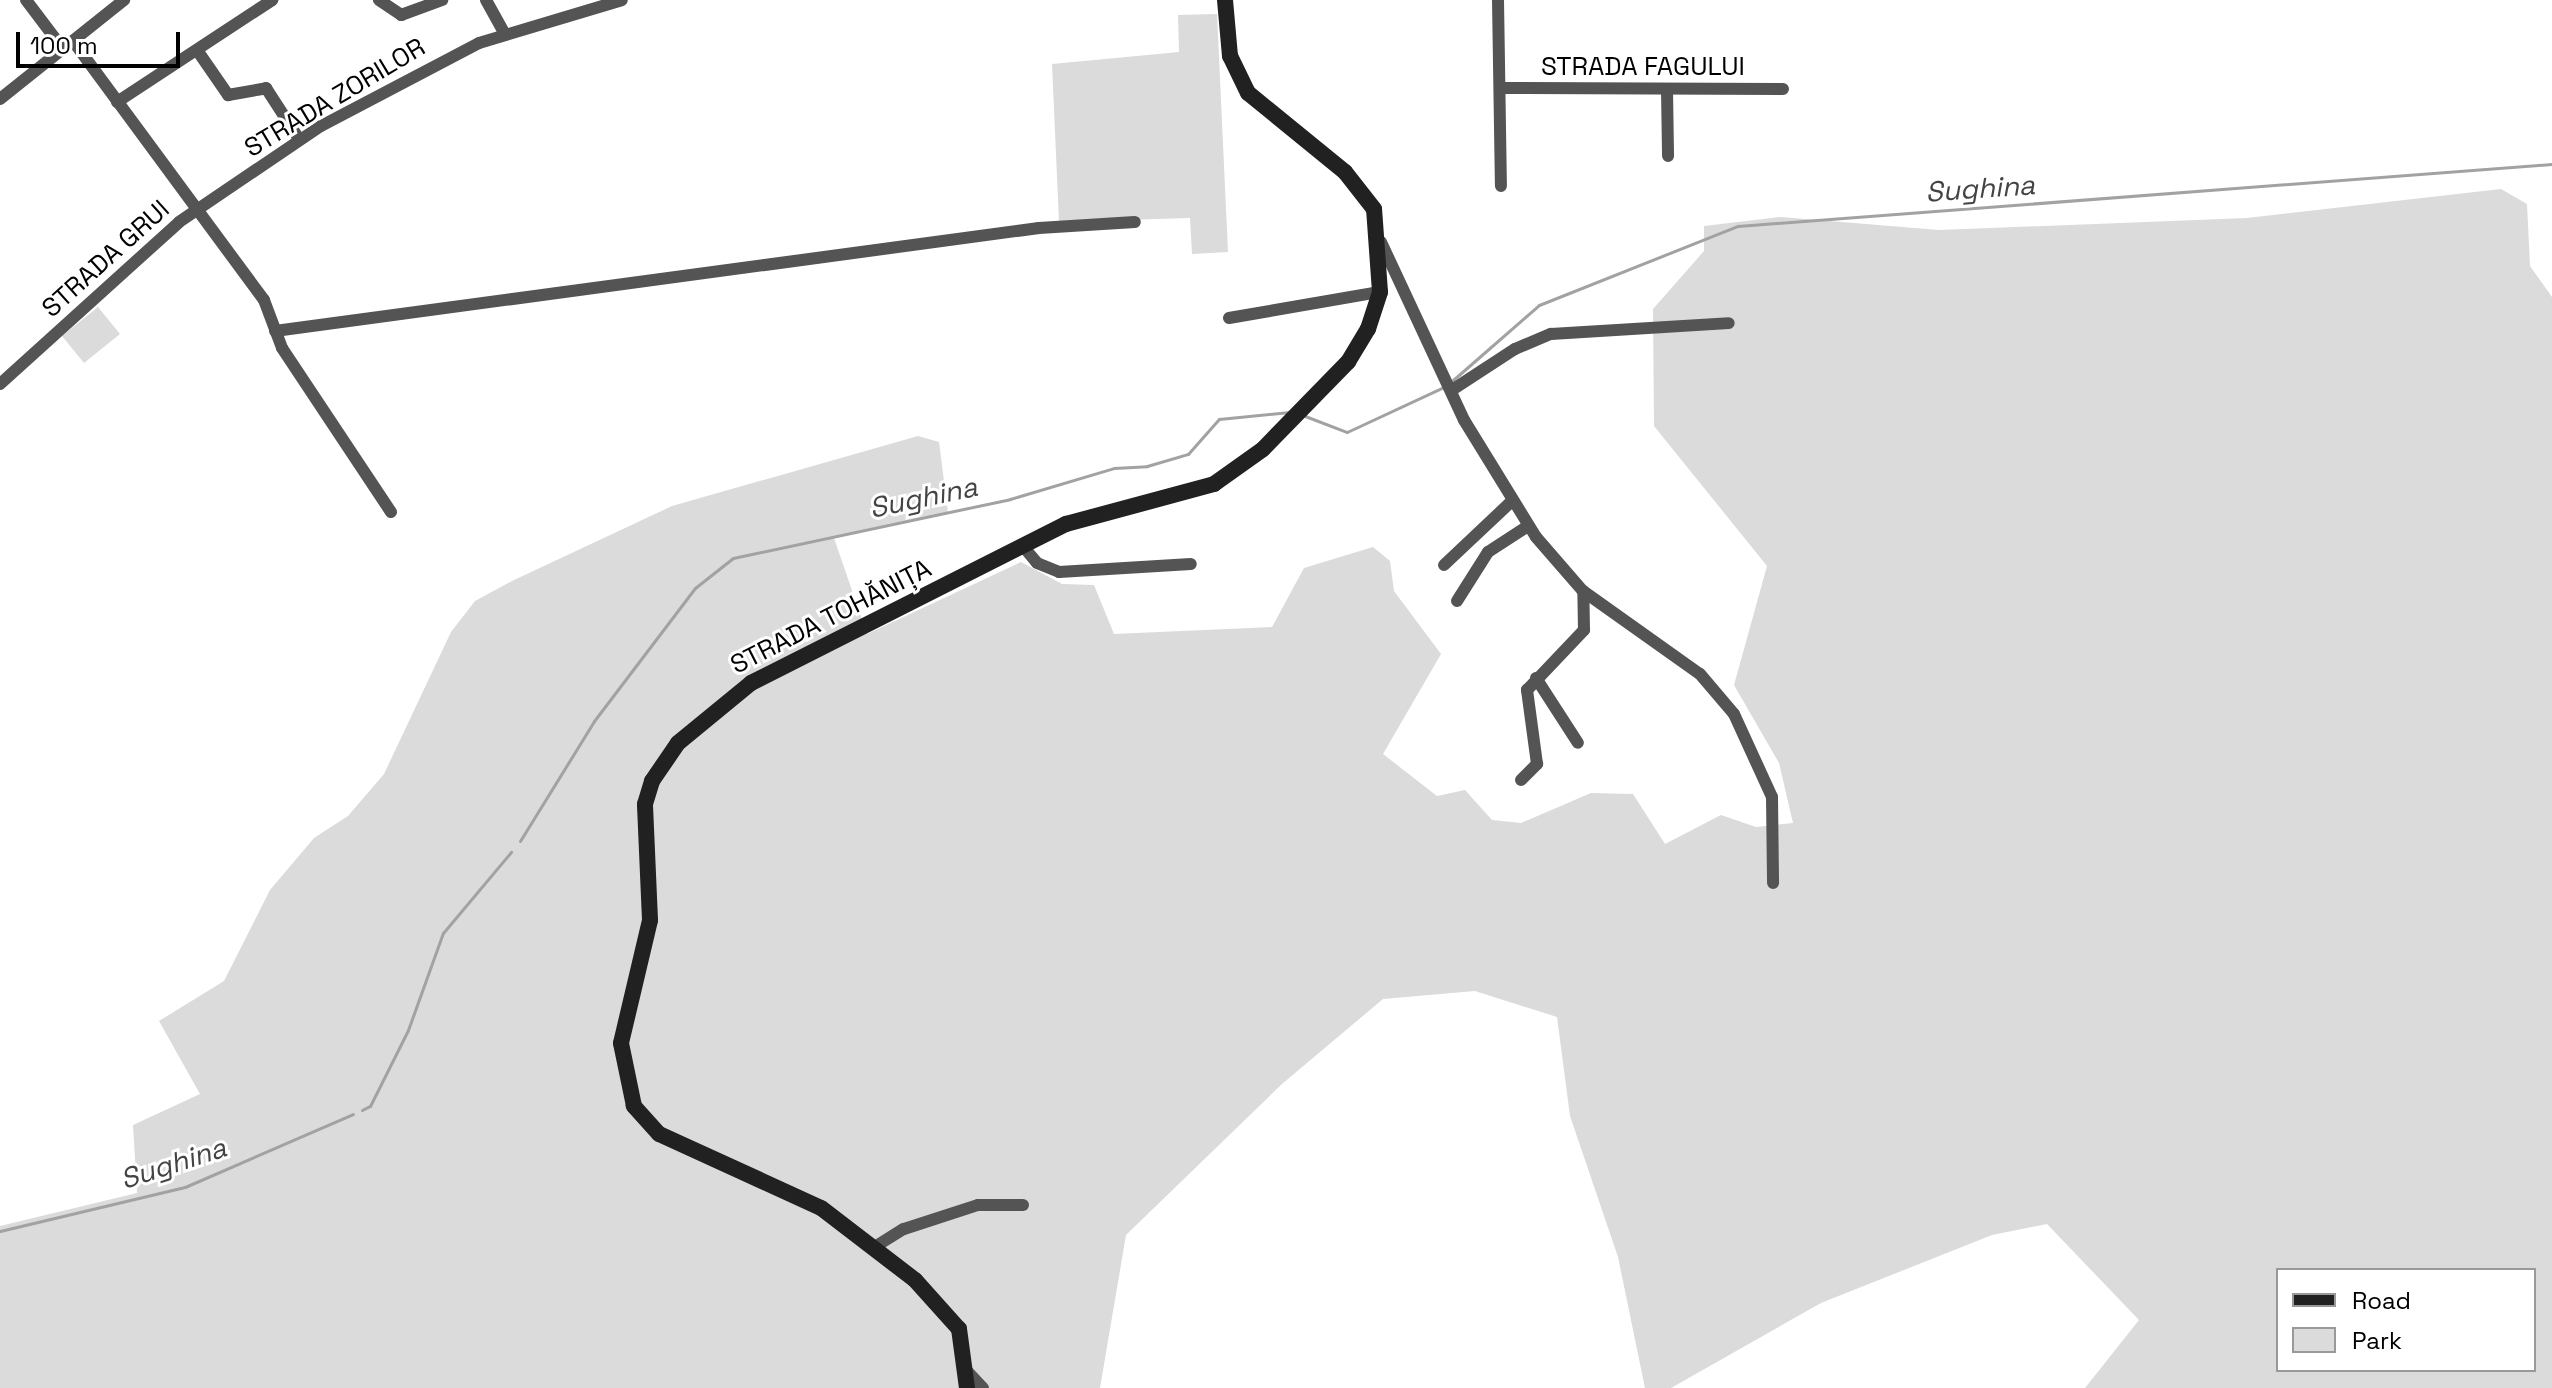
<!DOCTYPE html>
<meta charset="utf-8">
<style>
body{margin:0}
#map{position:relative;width:2552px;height:1388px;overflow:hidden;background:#fff;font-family:"Space Grotesk",sans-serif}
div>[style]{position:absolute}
.green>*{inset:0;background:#dbdbdb}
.stream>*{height:3px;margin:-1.5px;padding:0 1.5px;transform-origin:1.5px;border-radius:1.5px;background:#a2a2a2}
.street>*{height:12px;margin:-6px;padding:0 6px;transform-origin:6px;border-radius:6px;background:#545454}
.secondary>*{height:16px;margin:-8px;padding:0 8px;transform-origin:8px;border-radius:8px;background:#212121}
span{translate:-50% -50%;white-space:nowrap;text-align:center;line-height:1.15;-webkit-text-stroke:6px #fff;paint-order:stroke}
.street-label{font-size:26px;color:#000}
.water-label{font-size:28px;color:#434343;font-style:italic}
.legend{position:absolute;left:2276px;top:1268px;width:260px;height:104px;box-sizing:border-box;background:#fff;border:2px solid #999;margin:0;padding:10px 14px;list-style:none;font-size:24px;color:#000}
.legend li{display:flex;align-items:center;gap:16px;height:40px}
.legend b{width:40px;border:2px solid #999}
.scale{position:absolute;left:16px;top:32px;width:164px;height:36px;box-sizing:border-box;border:4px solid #000;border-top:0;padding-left:10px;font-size:24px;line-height:28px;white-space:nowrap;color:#000;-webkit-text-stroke:6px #fff;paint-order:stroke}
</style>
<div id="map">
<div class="green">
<div style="clip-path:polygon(1217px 14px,1228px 252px,1192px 254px,1190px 218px,1059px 222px,1052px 64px,1179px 52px,1178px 15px)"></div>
<div style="clip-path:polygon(evenodd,2501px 189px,2527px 204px,2530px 266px,2552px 297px,2552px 1388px,2085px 1388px,2139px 1320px,2047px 1224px,1992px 1235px,1821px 1303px,1671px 1388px,1645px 1388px,1618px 1257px,1570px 1116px,1557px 1017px,1475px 991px,1383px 999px,1282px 1084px,1126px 1235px,1100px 1388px,0 1388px,0 1226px,137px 1193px,133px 1125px,200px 1094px,159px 1021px,224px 981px,270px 890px,314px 838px,348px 816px,384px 774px,451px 632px,475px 601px,512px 581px,672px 506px,918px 436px,939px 442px,948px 513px,834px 538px,867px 634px,1021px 562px,1062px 584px,1094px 585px,1114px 634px,1272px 627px,1304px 568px,1373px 547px,1390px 561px,1394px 591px,1441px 654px,1383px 754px,1437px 796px,1465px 790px,1492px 820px,1521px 823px,1591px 793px,1633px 794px,1665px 844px,1721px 815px,1756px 827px,1793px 823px,1779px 763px,1734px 685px,1767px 566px,1654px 426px,1653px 309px,1704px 251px,1704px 226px,1781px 217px,1939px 230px,2247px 218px,2501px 189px,2278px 1270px,2534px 1270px,2534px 1370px,2278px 1370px,2278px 1270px)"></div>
<div style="clip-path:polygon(98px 307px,120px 334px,84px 363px,62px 336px)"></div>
</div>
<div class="stream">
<div style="left:1453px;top:380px;width:114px;rotate:-41.1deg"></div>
<div style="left:1539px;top:305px;width:214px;rotate:-21.7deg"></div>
<div style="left:1738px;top:226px;width:816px;rotate:-4.36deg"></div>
<div style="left:1305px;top:416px;width:45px;rotate:20.9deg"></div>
<div style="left:1347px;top:432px;width:107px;rotate:-24.9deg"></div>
<div style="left:520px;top:841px;width:141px;rotate:-58.3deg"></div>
<div style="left:594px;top:721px;width:167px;rotate:-52.8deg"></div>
<div style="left:695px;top:588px;width:48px;rotate:-38.3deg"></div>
<div style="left:733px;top:558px;width:283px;rotate:-12deg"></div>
<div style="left:1010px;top:499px;width:109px;rotate:-16.6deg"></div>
<div style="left:1114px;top:468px;width:33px;rotate:-3deg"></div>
<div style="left:1147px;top:466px;width:43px;rotate:-16.3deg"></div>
<div style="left:1188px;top:454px;width:47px;rotate:-48.5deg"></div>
<div style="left:1219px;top:419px;width:71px;rotate:-5.6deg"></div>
<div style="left:362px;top:1110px;width:9px;rotate:-27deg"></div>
<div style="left:370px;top:1106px;width:85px;rotate:-63.4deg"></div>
<div style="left:408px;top:1030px;width:103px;rotate:-70.2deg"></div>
<div style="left:443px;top:933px;width:106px;rotate:-50deg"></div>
<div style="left:0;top:1231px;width:190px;rotate:-13.4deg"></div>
<div style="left:185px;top:1187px;width:183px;rotate:-23.5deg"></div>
</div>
<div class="street">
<div style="left:26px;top:0;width:61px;rotate:52.9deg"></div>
<div style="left:379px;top:0;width:27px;rotate:34deg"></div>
<div style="left:401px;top:15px;width:44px;rotate:-20.1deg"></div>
<div style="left:486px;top:0;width:38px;rotate:61deg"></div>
<div style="left:1498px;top:0;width:186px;rotate:89.1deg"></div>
<div style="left:73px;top:41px;width:322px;rotate:53.6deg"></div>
<div style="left:264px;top:300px;width:51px;rotate:69.4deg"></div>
<div style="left:282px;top:348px;width:197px;rotate:56.4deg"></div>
<div style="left:197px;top:50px;width:55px;rotate:55.4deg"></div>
<div style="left:228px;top:95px;width:39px;rotate:-10deg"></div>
<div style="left:266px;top:88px;width:61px;rotate:57.1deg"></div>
<div style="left:1503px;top:88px;width:280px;rotate:0.2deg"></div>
<div style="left:1667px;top:90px;width:66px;rotate:89.1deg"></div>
<div style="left:0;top:99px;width:159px;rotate:-38.6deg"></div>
<div style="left:117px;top:102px;width:186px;rotate:-33.3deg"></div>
<div style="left:1381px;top:242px;width:196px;rotate:65deg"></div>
<div style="left:1464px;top:420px;width:137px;rotate:58.4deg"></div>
<div style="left:1536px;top:537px;width:72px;rotate:49deg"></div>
<div style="left:1583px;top:591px;width:143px;rotate:35.4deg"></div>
<div style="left:1700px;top:674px;width:52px;rotate:49.6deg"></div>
<div style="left:1734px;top:714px;width:91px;rotate:65.4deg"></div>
<div style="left:1772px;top:797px;width:86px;rotate:89.3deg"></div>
<div style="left:1229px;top:318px;width:153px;rotate:-9.8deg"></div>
<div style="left:275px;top:331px;width:771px;rotate:-7.68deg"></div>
<div style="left:1039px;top:228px;width:96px;rotate:-3.6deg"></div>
<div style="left:0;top:384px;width:241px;rotate:-42.1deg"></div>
<div style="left:179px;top:222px;width:171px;rotate:-34.1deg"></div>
<div style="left:321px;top:126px;width:178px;rotate:-27.7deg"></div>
<div style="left:479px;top:43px;width:149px;rotate:-16.7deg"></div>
<div style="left:1452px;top:390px;width:75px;rotate:-33.1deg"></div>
<div style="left:1515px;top:349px;width:39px;rotate:-23deg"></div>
<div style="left:1551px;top:334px;width:178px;rotate:-3.5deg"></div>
<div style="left:1022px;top:545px;width:23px;rotate:50deg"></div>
<div style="left:1037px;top:563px;width:24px;rotate:22deg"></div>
<div style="left:1059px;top:572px;width:132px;rotate:-3.5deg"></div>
<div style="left:1444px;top:565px;width:93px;rotate:-43.3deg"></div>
<div style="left:1457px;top:601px;width:58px;rotate:-57.7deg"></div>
<div style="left:1488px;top:552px;width:48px;rotate:-33deg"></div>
<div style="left:1536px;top:678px;width:77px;rotate:57.1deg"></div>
<div style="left:1521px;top:780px;width:23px;rotate:-45deg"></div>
<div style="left:1537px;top:764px;width:75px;rotate:-97.7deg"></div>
<div style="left:1527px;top:690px;width:83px;rotate:-46.5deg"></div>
<div style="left:1584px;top:630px;width:39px;rotate:-91deg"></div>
<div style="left:873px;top:1248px;width:36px;rotate:-32deg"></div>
<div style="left:904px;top:1229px;width:78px;rotate:-18deg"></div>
<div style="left:978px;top:1205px;width:45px"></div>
<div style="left:968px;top:1372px;width:22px;rotate:47deg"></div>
</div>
<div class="secondary">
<div style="left:967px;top:1388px;width:60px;rotate:-97.7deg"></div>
<div style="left:959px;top:1329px;width:66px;rotate:-131.9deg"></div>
<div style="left:915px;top:1280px;width:118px;rotate:-142.5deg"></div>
<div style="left:821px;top:1208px;width:178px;rotate:-155.4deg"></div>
<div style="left:659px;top:1134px;width:38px;rotate:-132deg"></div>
<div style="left:634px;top:1106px;width:64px;rotate:-101.7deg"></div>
<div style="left:621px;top:1043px;width:126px;rotate:-76.7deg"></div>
<div style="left:650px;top:920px;width:116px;rotate:-92.5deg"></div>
<div style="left:645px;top:804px;width:24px;rotate:-73deg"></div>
<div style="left:652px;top:781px;width:46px;rotate:-55.6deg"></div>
<div style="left:678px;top:743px;width:94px;rotate:-39.4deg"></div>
<div style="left:751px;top:683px;width:353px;rotate:-26.8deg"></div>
<div style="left:1066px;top:524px;width:153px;rotate:-15.1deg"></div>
<div style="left:1214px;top:484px;width:60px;rotate:-35.5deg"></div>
<div style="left:1263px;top:449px;width:122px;rotate:-45.7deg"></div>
<div style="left:1348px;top:362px;width:39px;rotate:-59deg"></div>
<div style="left:1368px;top:329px;width:39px;rotate:-72deg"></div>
<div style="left:1380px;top:292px;width:83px;rotate:-94.1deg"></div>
<div style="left:1374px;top:209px;width:47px;rotate:-128.1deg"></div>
<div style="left:1345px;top:172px;width:125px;rotate:-140.8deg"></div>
<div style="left:1248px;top:93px;width:41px;rotate:-115.9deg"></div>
<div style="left:1230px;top:56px;width:56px;rotate:-95.1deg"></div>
</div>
<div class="street-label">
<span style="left:1643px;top:67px">STRADA FAGULUI</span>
<span style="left:335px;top:98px;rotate:-31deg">STRADA ZORILOR</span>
<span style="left:106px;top:259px;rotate:-42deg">STRADA GRUI</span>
<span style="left:831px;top:617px;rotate:-27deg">STRADA TOHĂNIȚA</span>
</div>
<div class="water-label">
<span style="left:1980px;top:188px;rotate:-4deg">Sughina</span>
<span style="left:923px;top:497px;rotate:-12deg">Sughina</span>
<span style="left:173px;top:1163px;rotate:-18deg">Sughina</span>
</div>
<ul class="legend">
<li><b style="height:10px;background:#212121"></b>Road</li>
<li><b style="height:22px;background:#dbdbdb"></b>Park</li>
</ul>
<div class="scale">100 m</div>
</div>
